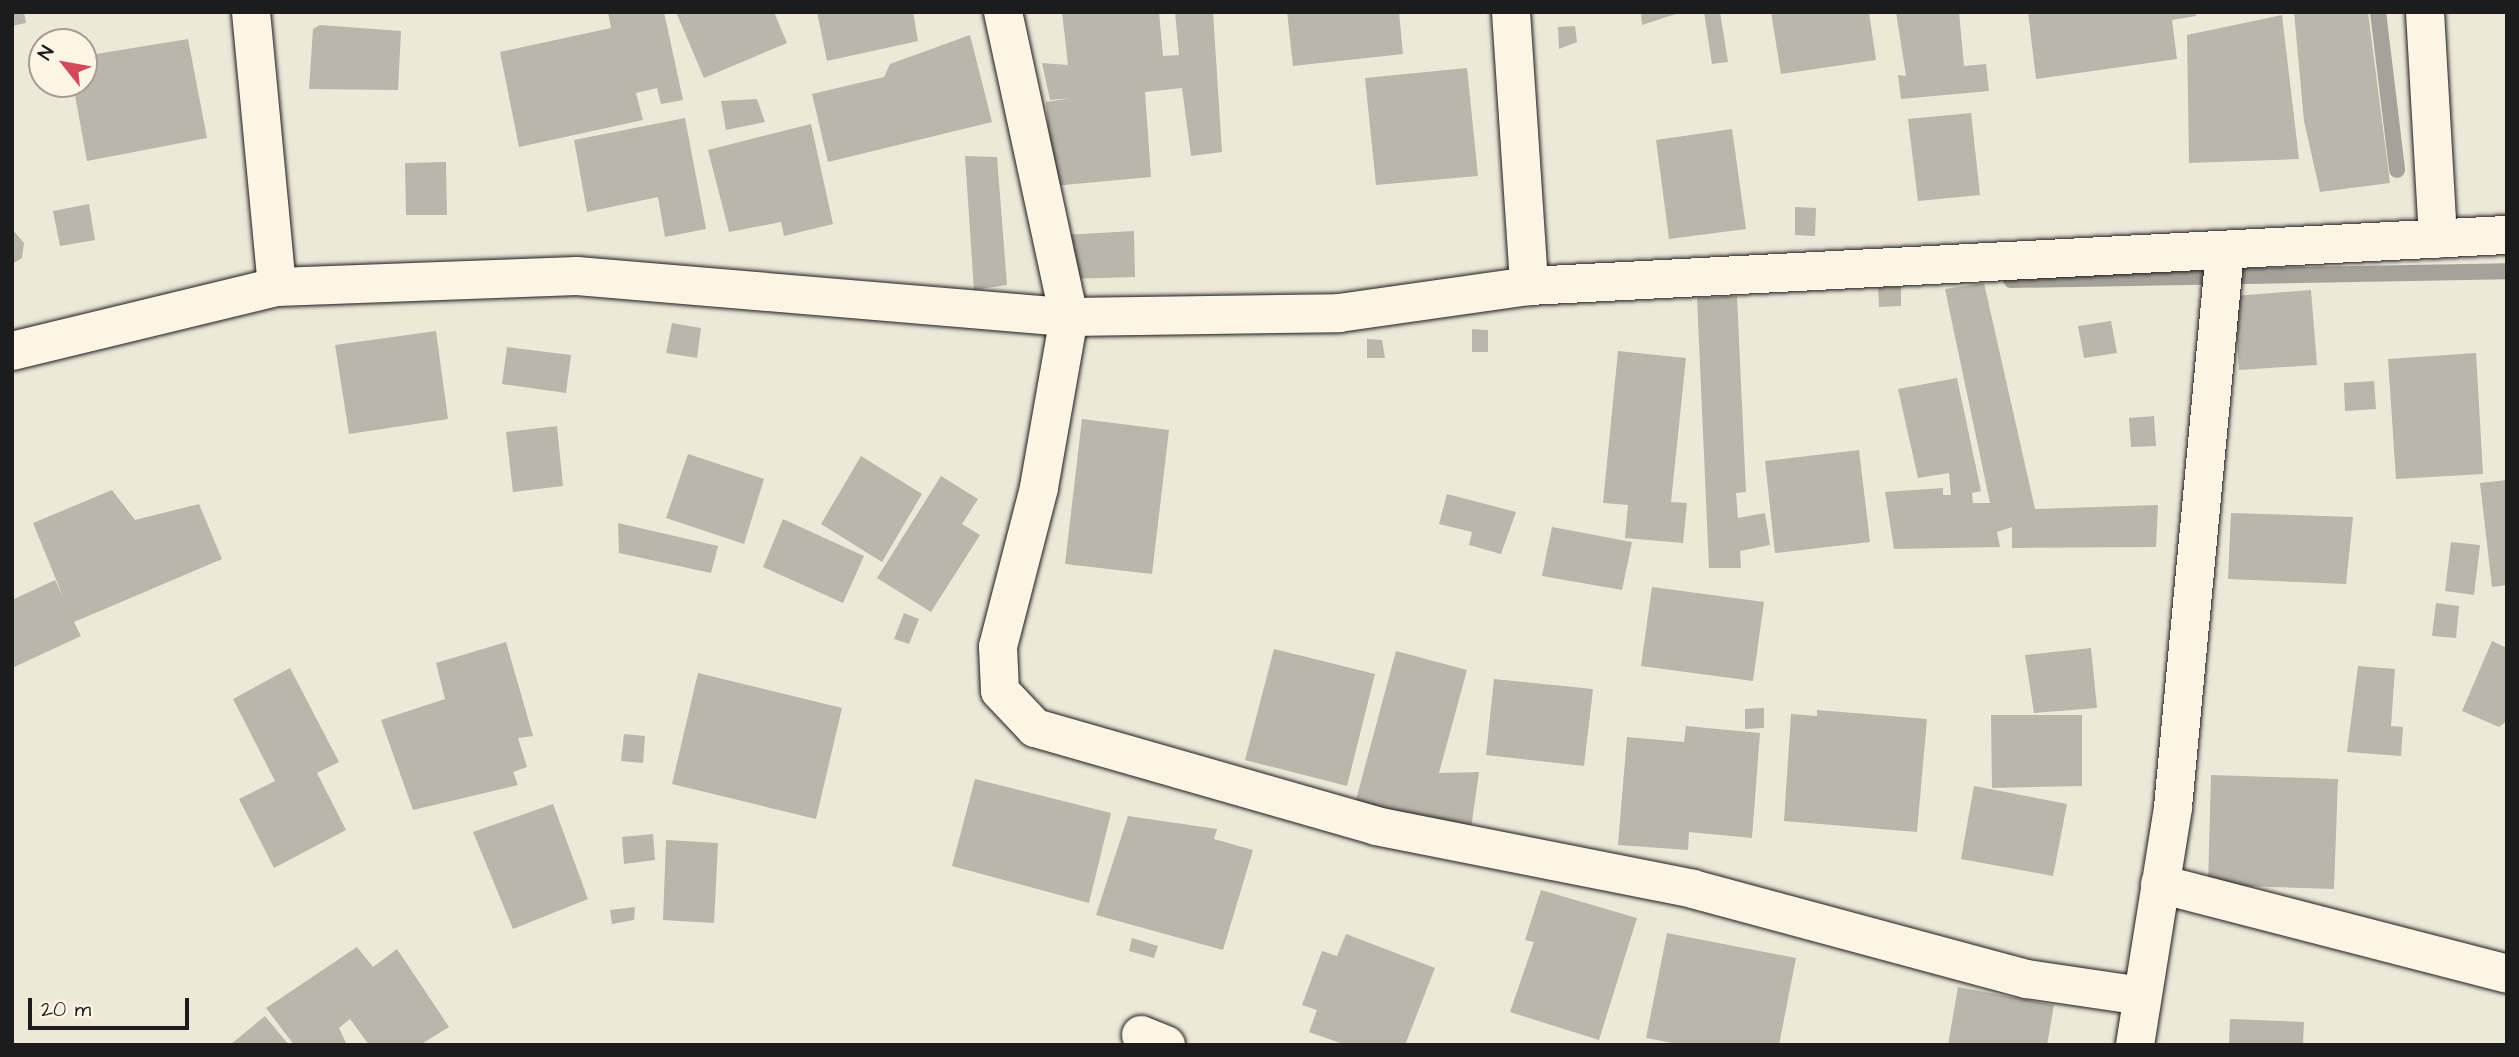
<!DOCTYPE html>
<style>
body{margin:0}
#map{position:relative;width:2519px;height:1057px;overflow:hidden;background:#eee8d9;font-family:"Architects Daughter",sans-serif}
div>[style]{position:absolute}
.stream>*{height:16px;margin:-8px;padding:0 8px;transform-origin:8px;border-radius:8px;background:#a7a299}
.building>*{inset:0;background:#bab6aa}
.roads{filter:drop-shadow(0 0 2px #1c1c1c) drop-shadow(0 0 2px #1c1c1c)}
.street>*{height:38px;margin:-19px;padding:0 19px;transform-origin:19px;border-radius:19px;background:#fcf5e5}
.secondary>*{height:38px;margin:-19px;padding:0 19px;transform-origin:19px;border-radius:19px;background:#fcf5e5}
span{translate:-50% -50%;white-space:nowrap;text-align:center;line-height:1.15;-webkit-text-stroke:6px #fcf5e5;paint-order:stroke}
.frame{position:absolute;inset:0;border:14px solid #1c1c1c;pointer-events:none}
.north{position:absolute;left:28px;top:28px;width:70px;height:70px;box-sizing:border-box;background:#fcf5e5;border:2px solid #a29e95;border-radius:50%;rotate:301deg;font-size:19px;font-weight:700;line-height:28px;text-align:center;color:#1c1c1c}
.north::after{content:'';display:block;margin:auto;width:24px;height:32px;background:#d1495b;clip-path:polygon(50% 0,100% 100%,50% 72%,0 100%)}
.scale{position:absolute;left:28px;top:998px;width:161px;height:32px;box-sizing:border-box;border:4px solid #1c1c1c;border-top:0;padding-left:9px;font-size:21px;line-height:24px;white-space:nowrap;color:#1c1c1c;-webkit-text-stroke:5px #fcf5e5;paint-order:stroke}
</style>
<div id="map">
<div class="stream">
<div style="left:2378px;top:12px;width:159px;rotate:83.1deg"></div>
<div style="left:2011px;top:280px;width:496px;rotate:-1deg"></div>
</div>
<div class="building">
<div style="clip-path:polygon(12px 12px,24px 12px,26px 23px,12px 26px)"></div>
<div style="clip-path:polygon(608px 12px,664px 12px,683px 100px,661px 104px,657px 88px,636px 93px,643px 120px,519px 147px,500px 52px,611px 28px)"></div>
<div style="clip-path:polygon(676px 12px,774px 12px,787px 43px,704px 78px)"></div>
<div style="clip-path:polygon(817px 12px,913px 12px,918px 41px,827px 61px)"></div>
<div style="clip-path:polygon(1062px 12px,1159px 12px,1163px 56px,1179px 55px,1175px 12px,1213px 12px,1222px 152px,1191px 156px,1182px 88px,1145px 92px,1151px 177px,1053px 186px,1046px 102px,1071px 98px,1050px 100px,1042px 63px,1068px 65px)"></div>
<div style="clip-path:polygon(1287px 12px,1399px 12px,1403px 54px,1293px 66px)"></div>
<div style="clip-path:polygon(1679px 12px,1679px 13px,1642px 25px,1641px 14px)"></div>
<div style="clip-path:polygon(1704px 12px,1720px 12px,1728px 62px,1712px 64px)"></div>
<div style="clip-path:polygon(1771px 12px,1869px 12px,1876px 60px,1781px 74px)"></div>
<div style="clip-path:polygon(1896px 12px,1959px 12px,1964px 66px,1986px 64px,1989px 91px,1901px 99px,1898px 75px,1906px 76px)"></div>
<div style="clip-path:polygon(2028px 12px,2196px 12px,2196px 16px,2172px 20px,2177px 59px,2036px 79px)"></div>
<div style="clip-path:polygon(2294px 12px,2368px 12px,2390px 183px,2320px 192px,2304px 121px)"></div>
<div style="clip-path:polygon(2282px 15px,2299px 159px,2189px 163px,2187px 35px)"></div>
<div style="clip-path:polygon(320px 25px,401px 31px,398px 90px,309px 89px,313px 29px)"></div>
<div style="clip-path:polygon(1575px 26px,1577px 42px,1559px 49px,1558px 27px)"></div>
<div style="clip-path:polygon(970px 35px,992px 122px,828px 162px,812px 94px,884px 77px,890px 64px)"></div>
<div style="clip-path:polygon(188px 39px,207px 138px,87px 161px,73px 84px,84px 84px,84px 56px)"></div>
<div style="clip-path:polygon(1467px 68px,1478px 176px,1376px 185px,1365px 78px)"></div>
<div style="clip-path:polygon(757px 99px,765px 122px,726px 130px,721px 101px)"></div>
<div style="clip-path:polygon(1971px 113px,1980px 195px,1918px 201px,1908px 119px)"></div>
<div style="clip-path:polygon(685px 118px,706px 229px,665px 237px,658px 197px,587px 212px,574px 140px)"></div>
<div style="clip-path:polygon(811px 124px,833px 224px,784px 236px,781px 222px,729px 232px,708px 150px)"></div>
<div style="clip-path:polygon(1732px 129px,1746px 229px,1669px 239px,1656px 140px)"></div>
<div style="clip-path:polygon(965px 156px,997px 157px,1007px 285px,974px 290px)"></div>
<div style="clip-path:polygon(446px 162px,447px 215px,406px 215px,405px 163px)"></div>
<div style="clip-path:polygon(89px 204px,95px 240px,60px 246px,53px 211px)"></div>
<div style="clip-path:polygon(1795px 207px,1816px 208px,1815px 236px,1795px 235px)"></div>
<div style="clip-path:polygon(12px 229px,24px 243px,22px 258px,12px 264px)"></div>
<div style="clip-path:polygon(1134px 231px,1135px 277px,1067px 279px,1063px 235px)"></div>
<div style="clip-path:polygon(1984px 283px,2035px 509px,2158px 505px,2156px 547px,2012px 548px,2012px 527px,1997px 532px,2000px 547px,1894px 549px,1885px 492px,1943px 488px,1943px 495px,1951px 495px,1949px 473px,1918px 478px,1898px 389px,1957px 378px,1981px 491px,1972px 493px,1973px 503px,1990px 503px,1945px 289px)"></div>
<div style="clip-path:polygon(1878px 287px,1901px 287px,1901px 306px,1879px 307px)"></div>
<div style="clip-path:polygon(2311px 290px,2317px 365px,2239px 370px,2234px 296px)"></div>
<div style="clip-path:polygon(1737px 296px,1746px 492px,1736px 493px,1738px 518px,1765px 513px,1770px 545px,1740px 551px,1741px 568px,1709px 568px,1697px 298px)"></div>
<div style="clip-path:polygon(2111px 321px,2117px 353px,2084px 358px,2078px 326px)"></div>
<div style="clip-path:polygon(672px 323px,701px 328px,697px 358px,666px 353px)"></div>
<div style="clip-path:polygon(1472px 329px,1488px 330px,1488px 352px,1472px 352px)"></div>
<div style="clip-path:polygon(436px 331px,448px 419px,349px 434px,335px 345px)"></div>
<div style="clip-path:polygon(1367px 339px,1382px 340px,1385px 358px,1367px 358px)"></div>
<div style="clip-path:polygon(507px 347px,571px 355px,566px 393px,502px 384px)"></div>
<div style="clip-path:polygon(1618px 351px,1686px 358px,1671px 502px,1687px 503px,1683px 543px,1625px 538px,1628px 505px,1603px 503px)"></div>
<div style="clip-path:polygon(2476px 353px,2483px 474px,2396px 479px,2388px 359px)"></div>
<div style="clip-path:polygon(2374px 381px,2376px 409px,2345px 411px,2344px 383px)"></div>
<div style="clip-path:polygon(2154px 416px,2156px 446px,2131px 447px,2129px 418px)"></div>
<div style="clip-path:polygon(1082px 419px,1169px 430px,1152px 574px,1065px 564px)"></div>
<div style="clip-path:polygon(557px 426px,563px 486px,513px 492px,506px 432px)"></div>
<div style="clip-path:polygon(1859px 450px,1870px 542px,1775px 553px,1765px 461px)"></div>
<div style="clip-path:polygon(688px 454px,764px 479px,744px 544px,666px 518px)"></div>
<div style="clip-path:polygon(861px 456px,922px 494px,882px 562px,821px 524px)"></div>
<div style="clip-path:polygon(941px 476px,978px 499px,962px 524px,980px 535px,931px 612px,877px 578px)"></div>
<div style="clip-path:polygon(2507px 480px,2507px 585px,2492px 587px,2480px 483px)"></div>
<div style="clip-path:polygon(112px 490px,135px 520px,199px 504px,222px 559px,74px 622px,81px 636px,12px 668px,12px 600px,55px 580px,64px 599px,33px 523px)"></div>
<div style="clip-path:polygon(1447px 494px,1516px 512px,1501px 554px,1469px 545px,1472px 532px,1439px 524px)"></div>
<div style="clip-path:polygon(2231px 513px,2353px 517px,2346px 584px,2228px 579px)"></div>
<div style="clip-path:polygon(783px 519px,864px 556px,843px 603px,763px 567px)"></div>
<div style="clip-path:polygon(618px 523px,718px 546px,711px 573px,619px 553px)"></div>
<div style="clip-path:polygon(1552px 527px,1632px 542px,1622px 590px,1542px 576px)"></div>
<div style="clip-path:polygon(2451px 542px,2480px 545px,2474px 595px,2445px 591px)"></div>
<div style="clip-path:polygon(1652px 587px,1764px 602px,1753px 681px,1641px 666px)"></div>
<div style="clip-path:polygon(2436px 603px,2459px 606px,2456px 638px,2432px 636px)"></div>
<div style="clip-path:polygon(904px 613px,919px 619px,909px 644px,894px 639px)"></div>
<div style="clip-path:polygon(2492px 641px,2507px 648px,2507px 721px,2499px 727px,2462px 711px)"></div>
<div style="clip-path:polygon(506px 642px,533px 736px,518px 738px,527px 767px,513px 772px,518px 785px,413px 810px,381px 720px,445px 699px,436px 663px)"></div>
<div style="clip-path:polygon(2091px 648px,2097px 708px,2034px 713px,2025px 655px)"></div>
<div style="clip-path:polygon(1274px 649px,1375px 674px,1347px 786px,1245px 760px)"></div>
<div style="clip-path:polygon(1396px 651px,1467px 670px,1439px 773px,1479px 772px,1471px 829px,1353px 811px)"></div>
<div style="clip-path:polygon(2358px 666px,2395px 669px,2391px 726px,2403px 727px,2401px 756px,2347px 752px)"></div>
<div style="clip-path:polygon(290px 668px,339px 762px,317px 773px,346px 830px,274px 868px,239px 799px,275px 781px,233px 699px)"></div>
<div style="clip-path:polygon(698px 673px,842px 708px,816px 819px,672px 784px)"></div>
<div style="clip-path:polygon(1494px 679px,1593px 689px,1584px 766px,1486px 755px)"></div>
<div style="clip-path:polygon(1764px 708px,1764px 728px,1745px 729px,1745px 709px)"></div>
<div style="clip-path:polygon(1817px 710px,1927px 719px,1917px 832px,1784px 821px,1791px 714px,1817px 716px)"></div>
<div style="clip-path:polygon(1991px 715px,2082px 715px,2082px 786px,1992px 788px)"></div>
<div style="clip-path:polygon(1686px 726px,1760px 733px,1752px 838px,1689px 832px,1688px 850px,1618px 845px,1627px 737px,1684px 742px)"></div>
<div style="clip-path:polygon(624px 734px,645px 736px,643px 763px,621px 761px)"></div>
<div style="clip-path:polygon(2211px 775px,2338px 779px,2334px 889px,2208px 885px)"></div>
<div style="clip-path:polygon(975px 779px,1111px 813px,1089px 903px,952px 866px)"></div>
<div style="clip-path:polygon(1974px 786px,2067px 804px,2053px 876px,1961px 859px)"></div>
<div style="clip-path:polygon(553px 804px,588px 899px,513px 929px,473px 832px)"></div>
<div style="clip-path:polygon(1128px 816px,1217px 829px,1214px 839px,1253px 850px,1223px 950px,1096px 915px)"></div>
<div style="clip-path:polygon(653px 834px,655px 860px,624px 864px,622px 837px)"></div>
<div style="clip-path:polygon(666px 840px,718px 843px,714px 923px,663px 920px)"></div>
<div style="clip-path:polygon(1541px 890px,1637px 918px,1599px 1040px,1510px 1012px,1534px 942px,1525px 940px)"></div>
<div style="clip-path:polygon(635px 907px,634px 920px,612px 924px,610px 910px)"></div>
<div style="clip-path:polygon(1667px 933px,1796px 958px,1779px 1045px,1683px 1045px,1646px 1038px)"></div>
<div style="clip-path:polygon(1346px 934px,1435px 968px,1405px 1045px,1346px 1045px,1309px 1032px,1317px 1010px,1302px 1005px,1322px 951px,1337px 956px)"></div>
<div style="clip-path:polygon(1132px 938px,1158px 946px,1154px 958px,1129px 951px)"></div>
<div style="clip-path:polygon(357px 947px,373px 967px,397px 949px,449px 1027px,420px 1045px,369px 1045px,350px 1019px,339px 1028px,347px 1045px,294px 1045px,266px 1008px)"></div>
<div style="clip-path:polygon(1958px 987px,2054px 1005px,2047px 1045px,1948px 1045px)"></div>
<div style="clip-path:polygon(265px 1016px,289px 1045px,230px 1045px)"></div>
<div style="clip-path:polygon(2230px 1019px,2304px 1022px,2303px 1045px,2229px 1045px)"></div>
</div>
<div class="roads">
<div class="street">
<div style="left:251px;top:12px;width:276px;rotate:84.6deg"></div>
<div style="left:1003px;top:12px;width:312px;rotate:77.8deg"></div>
<div style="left:1069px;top:317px;width:174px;rotate:100deg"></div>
<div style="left:1039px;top:488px;width:164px;rotate:104.5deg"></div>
<div style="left:998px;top:647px;width:44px;rotate:87.4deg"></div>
<div style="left:1000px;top:691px;width:51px;rotate:46.6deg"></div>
<div style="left:1035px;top:728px;width:355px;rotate:16deg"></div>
<div style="left:1376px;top:826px;width:323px;rotate:11.2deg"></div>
<div style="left:1693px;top:889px;width:346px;rotate:15.1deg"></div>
<div style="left:2027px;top:979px;width:116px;rotate:8.4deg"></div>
<div style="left:1511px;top:12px;width:275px;rotate:86.2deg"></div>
<div style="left:2425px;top:12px;width:227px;rotate:86.7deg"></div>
<div style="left:2160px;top:884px;width:358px;rotate:14.5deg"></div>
<div style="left:1141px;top:1035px;width:27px;rotate:22deg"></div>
<div style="left:2135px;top:1045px;width:241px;rotate:-80.9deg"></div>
<div style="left:2173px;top:807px;width:558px;rotate:-84.66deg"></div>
</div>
<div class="secondary">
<div style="left:12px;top:351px;width:273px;rotate:-13.6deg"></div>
<div style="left:277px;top:287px;width:300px;rotate:-2.1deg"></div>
<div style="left:577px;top:276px;width:494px;rotate:4.8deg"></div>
<div style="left:1069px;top:317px;width:270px;rotate:-0.8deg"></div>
<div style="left:1339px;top:313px;width:192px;rotate:-8.1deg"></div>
<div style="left:1529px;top:286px;width:979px;rotate:-2.99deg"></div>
</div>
</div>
<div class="frame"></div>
<div class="north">N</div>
<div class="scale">20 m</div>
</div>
